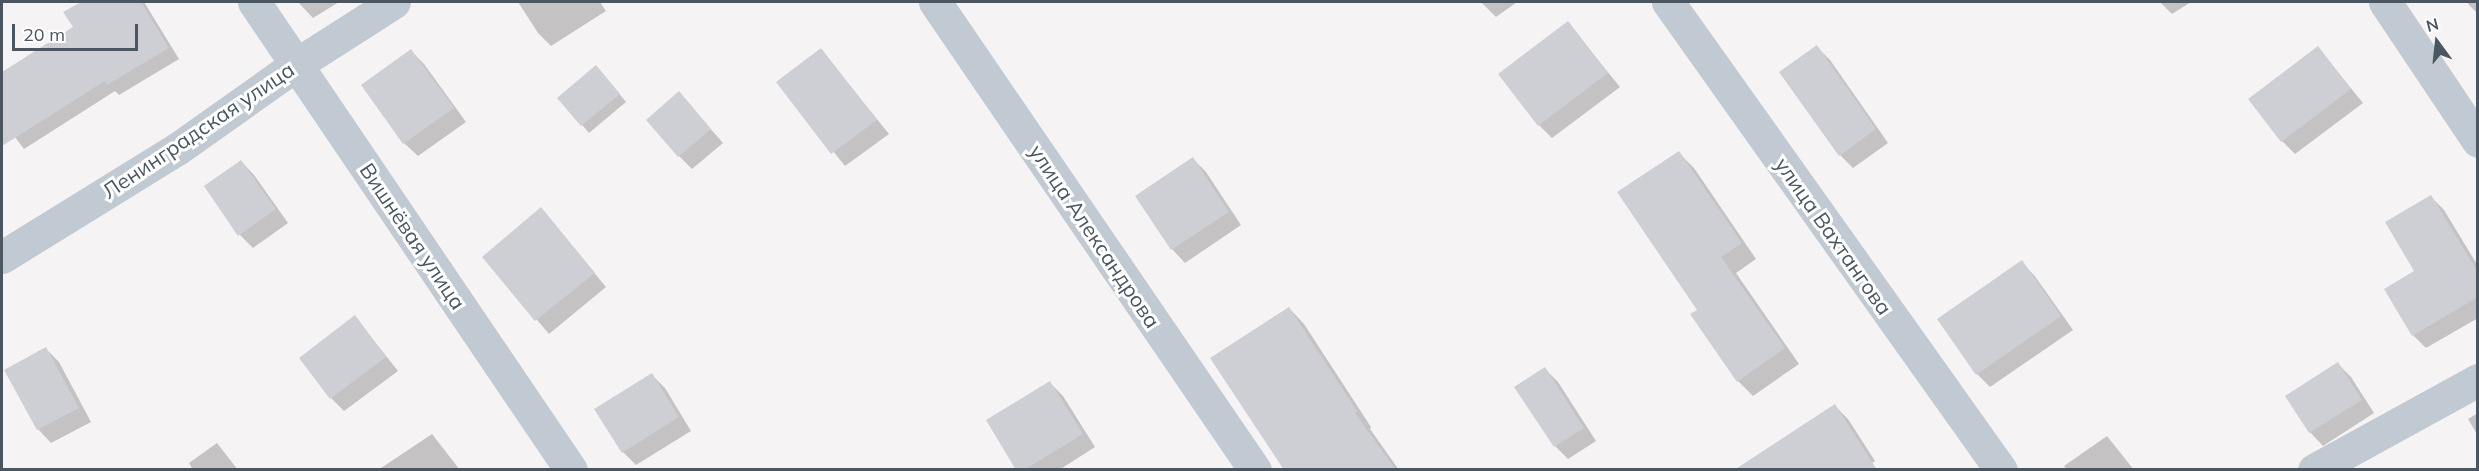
<!DOCTYPE html>
<meta charset="utf-8">
<style>
body{margin:0}
#map{position:relative;width:2479px;height:471px;overflow:hidden;background:#f5f3f3;font-family:Mulish,sans-serif}
div>[style]{position:absolute}
.shadow>*{inset:0;background:#0003}
.building>*{inset:0;background:#cdcfd5}
.minor>*{height:33px;margin:-16.5px;padding:0 16.5px;transform-origin:16.5px;border-radius:16.5px;background:#c1cad2}
span{translate:-50% -50%;white-space:nowrap;text-align:center;line-height:1.15;-webkit-text-stroke:6px #fff;paint-order:stroke}
.street-label{font-size:21px;color:#4a5661}
.frame{position:absolute;inset:0;border:3px solid #4a5661;pointer-events:none}
.north{position:absolute;left:2407px;top:12px;width:60px;height:60px;-webkit-text-stroke:4px #fff;paint-order:stroke;rotate:345deg;font-size:16px;font-weight:700;line-height:24px;text-align:center;color:#4a5661}
.north::after{content:'';display:block;margin:auto;width:21px;height:27px;background:#4a5661;clip-path:polygon(50% 0,100% 100%,50% 72%,0 100%)}
.scale{position:absolute;left:12px;top:24px;width:126px;height:27px;box-sizing:border-box;border:3px solid #4a5661;border-top:0;padding-left:8px;font-size:18px;line-height:21px;white-space:nowrap;color:#4a5661;-webkit-text-stroke:4px #fff;paint-order:stroke}
</style>
<div id="map">
<div class="shadow">
<div style="clip-path:polygon(84px 2px,144px 2px,179px 59px,119px 95px,115px 91px,24px 149px,2px 120px,2px 74px,75px 28px,65px 13px)"></div>
<div style="clip-path:polygon(298px 2px,339px 2px,313px 18px)"></div>
<div style="clip-path:polygon(518px 2px,600px 2px,606px 11px,551px 46px,538px 33px)"></div>
<div style="clip-path:polygon(1481px 2px,1517px 2px,1496px 17px)"></div>
<div style="clip-path:polygon(2160px 2px,2191px 2px,2172px 14px)"></div>
<div style="clip-path:polygon(2467px 2px,2478px 2px,2478px 14px,2470px 6px)"></div>
<div style="clip-path:polygon(1568px 23px,1620px 87px,1552px 138px,1539px 125px)"></div>
<div style="clip-path:polygon(1817px 47px,1830px 60px,1888px 143px,1853px 168px,1840px 155px)"></div>
<div style="clip-path:polygon(2318px 48px,2363px 103px,2295px 154px,2282px 141px)"></div>
<div style="clip-path:polygon(821px 50px,889px 134px,845px 166px,778px 82px)"></div>
<div style="clip-path:polygon(411px 51px,424px 64px,466px 122px,418px 156px,404px 143px)"></div>
<div style="clip-path:polygon(603px 74px,626px 102px,589px 133px,559px 98px)"></div>
<div style="clip-path:polygon(679px 93px,723px 143px,692px 169px,679px 156px)"></div>
<div style="clip-path:polygon(1679px 153px,1694px 168px,1756px 259px,1736px 273px,1799px 364px,1753px 396px,1738px 381px,1699px 310px)"></div>
<div style="clip-path:polygon(1193px 159px,1206px 172px,1241px 225px,1185px 263px,1172px 249px,1137px 196px)"></div>
<div style="clip-path:polygon(241px 161px,254px 175px,288px 223px,253px 248px,240px 235px)"></div>
<div style="clip-path:polygon(2431px 197px,2444px 210px,2478px 266px,2478px 318px,2426px 348px,2413px 335px,2416px 272px)"></div>
<div style="clip-path:polygon(541px 209px,606px 287px,549px 334px,484px 257px)"></div>
<div style="clip-path:polygon(2021px 262px,2034px 275px,2073px 330px,1990px 387px,1977px 374px)"></div>
<div style="clip-path:polygon(1289px 308px,1304px 324px,1371px 427px,1370px 429px,1399px 470px,1288px 470px)"></div>
<div style="clip-path:polygon(355px 317px,398px 371px,344px 411px,331px 398px)"></div>
<div style="clip-path:polygon(46px 349px,59px 362px,91px 422px,51px 443px,38px 429px)"></div>
<div style="clip-path:polygon(2338px 364px,2351px 377px,2374px 413px,2323px 446px,2310px 432px,2287px 396px)"></div>
<div style="clip-path:polygon(1545px 369px,1558px 382px,1596px 441px,1568px 459px,1555px 446px)"></div>
<div style="clip-path:polygon(652px 375px,665px 388px,691px 431px,636px 465px,623px 452px)"></div>
<div style="clip-path:polygon(1050px 383px,1063px 396px,1095px 447px,1059px 470px,1018px 470px)"></div>
<div style="clip-path:polygon(1835px 406px,1848px 419px,1875px 461px,1862px 470px)"></div>
<div style="clip-path:polygon(2478px 413px,2478px 436px,2468px 419px)"></div>
<div style="clip-path:polygon(432px 434px,460px 470px,378px 470px)"></div>
<div style="clip-path:polygon(2107px 436px,2134px 470px,2067px 470px,2064px 466px)"></div>
<div style="clip-path:polygon(217px 443px,238px 470px,193px 470px,189px 463px)"></div>
</div>
<div class="building">
<div style="clip-path:polygon(81px 2px,141px 2px,169px 48px,107px 85px,105px 81px,2px 146px,2px 72px,73px 27px,63px 12px)"></div>
<div style="clip-path:polygon(1568px 21px,1608px 73px,1538px 126px,1498px 74px)"></div>
<div style="clip-path:polygon(1817px 45px,1876px 129px,1839px 156px,1779px 72px)"></div>
<div style="clip-path:polygon(2318px 46px,2351px 89px,2281px 142px,2248px 99px)"></div>
<div style="clip-path:polygon(821px 48px,877px 120px,831px 154px,776px 82px)"></div>
<div style="clip-path:polygon(411px 49px,454px 108px,403px 144px,361px 85px)"></div>
<div style="clip-path:polygon(596px 65px,620px 94px,581px 126px,557px 98px)"></div>
<div style="clip-path:polygon(679px 91px,711px 129px,678px 157px,646px 120px)"></div>
<div style="clip-path:polygon(1679px 151px,1742px 243px,1721px 257px,1785px 348px,1737px 382px,1690px 314px,1697px 310px,1617px 192px)"></div>
<div style="clip-path:polygon(1193px 157px,1229px 212px,1171px 250px,1135px 196px)"></div>
<div style="clip-path:polygon(241px 160px,276px 209px,238px 236px,204px 186px)"></div>
<div style="clip-path:polygon(2431px 195px,2478px 272px,2478px 297px,2412px 336px,2384px 289px,2414px 271px,2385px 222px)"></div>
<div style="clip-path:polygon(541px 207px,595px 273px,535px 321px,482px 257px)"></div>
<div style="clip-path:polygon(2022px 260px,2061px 316px,1976px 375px,1937px 319px)"></div>
<div style="clip-path:polygon(1289px 307px,1357px 411px,1355px 413px,1396px 470px,1284px 470px,1210px 358px)"></div>
<div style="clip-path:polygon(355px 315px,386px 357px,330px 399px,299px 358px)"></div>
<div style="clip-path:polygon(46px 347px,79px 408px,37px 430px,4px 370px)"></div>
<div style="clip-path:polygon(2338px 362px,2362px 400px,2309px 433px,2285px 396px)"></div>
<div style="clip-path:polygon(1545px 367px,1584px 428px,1554px 447px,1514px 387px)"></div>
<div style="clip-path:polygon(652px 373px,679px 417px,622px 453px,594px 409px)"></div>
<div style="clip-path:polygon(1050px 381px,1083px 434px,1024px 470px,1016px 470px,986px 420px)"></div>
<div style="clip-path:polygon(1835px 404px,1877px 470px,1734px 470px)"></div>
</div>
<div class="minor">
<div style="left:254px;top:2px;width:565px;rotate:55.89deg"></div>
<div style="left:935px;top:2px;width:567px;rotate:55.64deg"></div>
<div style="left:1668px;top:2px;width:574px;rotate:54.57deg"></div>
<div style="left:2385px;top:2px;width:167px;rotate:56.2deg"></div>
<div style="left:2px;top:257px;width:206px;rotate:-31.7deg"></div>
<div style="left:177px;top:149px;width:147px;rotate:-35.3deg"></div>
<div style="left:297px;top:64px;width:115px;rotate:-32.6deg"></div>
<div style="left:2314px;top:470px;width:187px;rotate:-28.8deg"></div>
</div>
<div class="street-label">
<span style="left:198px;top:130px;rotate:-34deg">Ленинградская улица</span>
<span style="left:413px;top:236px;rotate:56deg">Вишнёвая улица</span>
<span style="left:1095px;top:236px;rotate:56deg">улица Александрова</span>
<span style="left:1834px;top:236px;rotate:55deg">улица Вахтангова</span>
</div>
<div class="frame"></div>
<div class="north">N</div>
<div class="scale">20 m</div>
</div>
